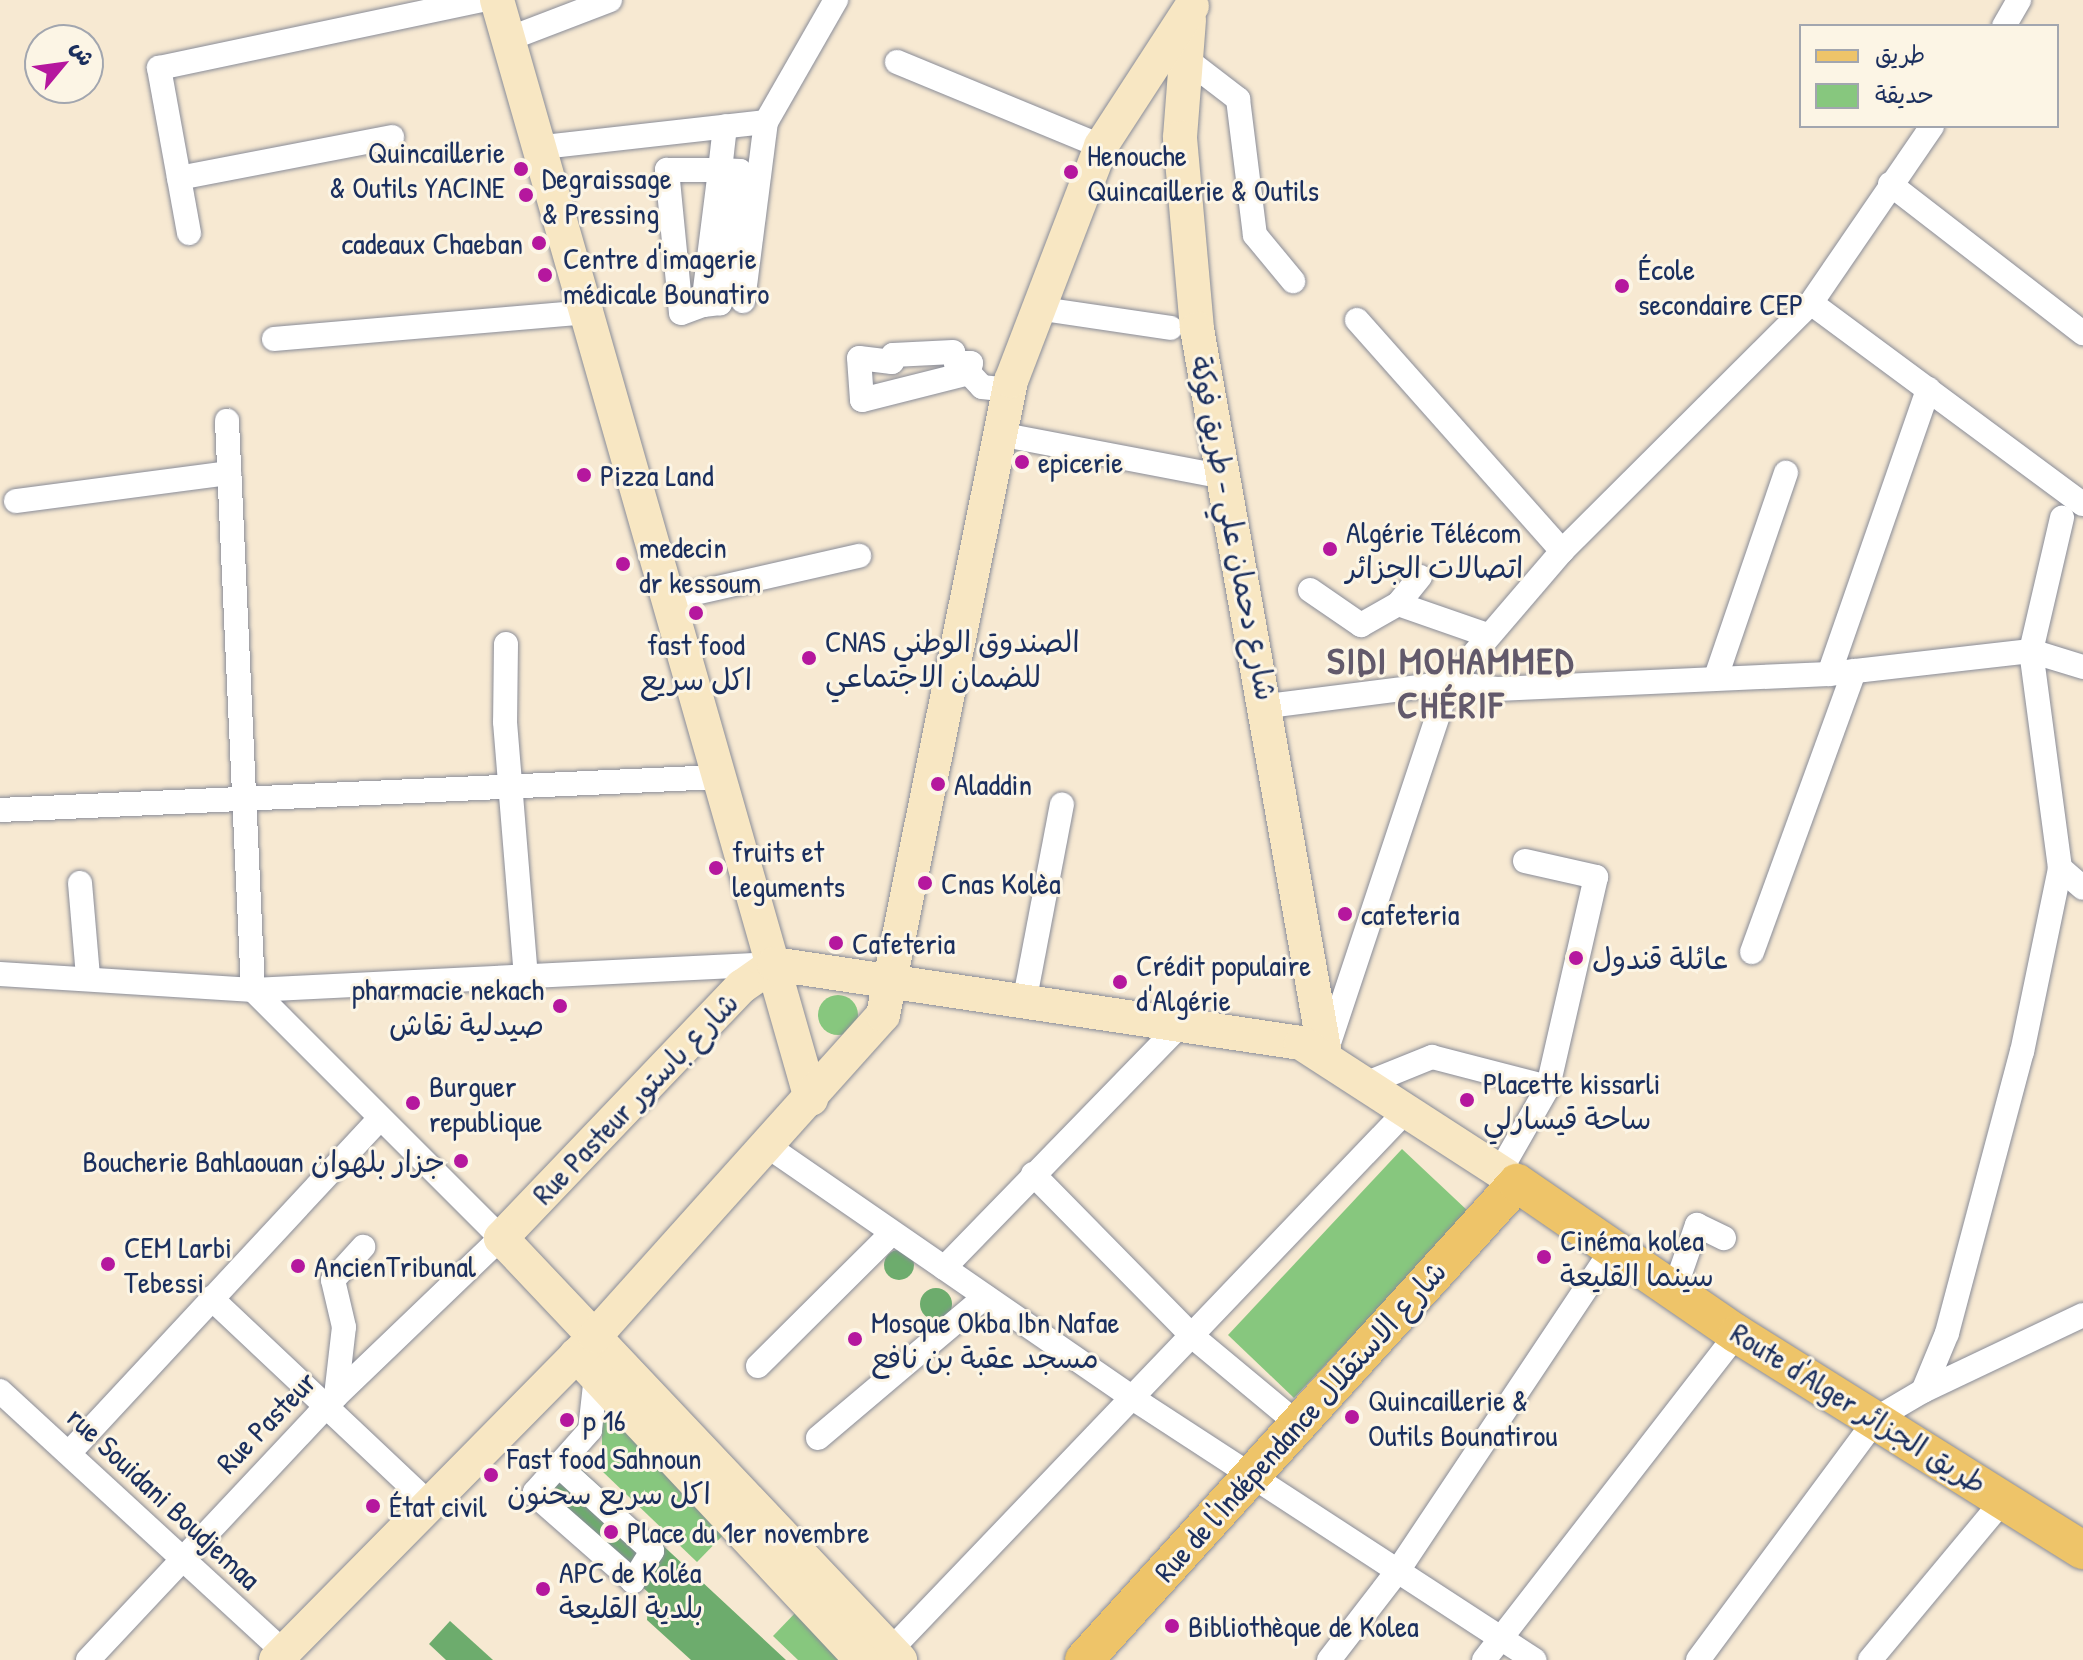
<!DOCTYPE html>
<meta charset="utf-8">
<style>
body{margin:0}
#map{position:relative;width:2083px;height:1660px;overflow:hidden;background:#f7e9d2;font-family:"Patrick Hand","Playpen Sans Arabic",sans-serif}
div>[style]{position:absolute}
.green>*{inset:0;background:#87c77e}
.round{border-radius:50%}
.forest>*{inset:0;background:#6dac6d}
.roads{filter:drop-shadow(0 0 2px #898c98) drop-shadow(0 0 2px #898c98)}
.street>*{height:24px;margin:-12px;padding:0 12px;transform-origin:12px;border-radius:12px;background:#fff}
.secondary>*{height:34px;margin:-17px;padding:0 17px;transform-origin:17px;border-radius:17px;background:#f8e7c3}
.primary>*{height:38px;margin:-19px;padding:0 19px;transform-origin:19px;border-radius:19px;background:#eec469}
.dots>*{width:22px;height:22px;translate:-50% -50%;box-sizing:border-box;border:4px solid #fcf5e5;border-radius:50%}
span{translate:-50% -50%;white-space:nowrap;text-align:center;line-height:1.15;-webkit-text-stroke:6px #fcf5e5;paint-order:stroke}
.poi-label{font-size:30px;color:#1b2f5e}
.right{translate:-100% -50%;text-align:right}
.left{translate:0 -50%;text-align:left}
.street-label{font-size:30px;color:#1b2f5e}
.district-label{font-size:38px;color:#62596b;font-weight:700;letter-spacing:2px}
.legend{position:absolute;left:1799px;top:24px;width:260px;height:104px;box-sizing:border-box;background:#fcf5e5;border:2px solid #a2a6af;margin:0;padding:10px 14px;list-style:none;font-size:24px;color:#1b2f5e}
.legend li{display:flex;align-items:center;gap:16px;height:40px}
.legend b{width:40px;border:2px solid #a2a6af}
.north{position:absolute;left:24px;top:24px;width:80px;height:80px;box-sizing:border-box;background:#fcf5e5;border:2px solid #a2a6af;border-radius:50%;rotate:61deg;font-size:22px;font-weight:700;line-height:32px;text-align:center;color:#1b2f5e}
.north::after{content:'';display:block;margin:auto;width:28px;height:36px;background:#b5179e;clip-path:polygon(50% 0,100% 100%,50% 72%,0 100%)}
</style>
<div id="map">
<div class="green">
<div class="round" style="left:818px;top:995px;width:40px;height:40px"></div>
<div style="clip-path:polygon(1402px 1149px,1469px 1212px,1294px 1398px,1228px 1335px)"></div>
<div style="clip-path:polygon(602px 1399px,729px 1529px,697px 1562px,602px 1471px)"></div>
<div style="clip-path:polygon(798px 1610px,850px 1660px,798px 1660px,773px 1636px)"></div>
</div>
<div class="forest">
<div class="round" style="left:884px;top:1250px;width:30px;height:30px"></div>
<div class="round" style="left:920px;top:1288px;width:32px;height:32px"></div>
<div style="clip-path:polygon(571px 1460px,786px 1660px,691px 1660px,647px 1620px,649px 1593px,545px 1502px,543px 1493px)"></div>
<div style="clip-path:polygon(450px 1621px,493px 1660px,446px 1660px,429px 1644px)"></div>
</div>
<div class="roads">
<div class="street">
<div style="left:2004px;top:26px;width:30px;rotate:-60deg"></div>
<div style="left:511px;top:38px;width:106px;rotate:-21deg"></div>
<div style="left:1182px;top:56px;width:71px;rotate:37.5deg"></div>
<div style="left:1238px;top:99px;width:137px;rotate:82.9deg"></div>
<div style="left:1255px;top:235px;width:60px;rotate:50.4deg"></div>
<div style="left:897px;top:62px;width:221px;rotate:22.4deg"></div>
<div style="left:543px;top:147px;width:224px;rotate:-6.4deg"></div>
<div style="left:766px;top:122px;width:141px;rotate:-60.2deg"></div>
<div style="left:179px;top:178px;width:217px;rotate:-10.9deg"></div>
<div style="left:1890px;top:184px;width:244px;rotate:37.7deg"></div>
<div style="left:189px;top:233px;width:168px;rotate:-100.3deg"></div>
<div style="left:159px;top:68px;width:329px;rotate:-11.9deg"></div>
<div style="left:743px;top:301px;width:180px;rotate:-82.7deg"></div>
<div style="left:1811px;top:303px;width:338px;rotate:36.5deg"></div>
<div style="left:703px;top:305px;width:23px;rotate:160deg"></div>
<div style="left:681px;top:313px;width:144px;rotate:-95.6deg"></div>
<div style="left:667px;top:170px;width:53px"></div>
<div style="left:720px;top:170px;width:20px;rotate:3deg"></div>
<div style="left:740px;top:171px;width:134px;rotate:98.6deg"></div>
<div style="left:720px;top:303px;width:17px;rotate:173deg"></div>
<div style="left:703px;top:305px;width:136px;rotate:-82.8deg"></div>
<div style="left:720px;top:170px;width:44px;rotate:-83.5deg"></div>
<div style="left:1036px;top:308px;width:136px;rotate:8.4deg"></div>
<div style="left:1357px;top:320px;width:309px;rotate:48.4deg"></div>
<div style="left:274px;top:339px;width:318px;rotate:-4.9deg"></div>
<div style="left:969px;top:373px;width:10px;rotate:-79deg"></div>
<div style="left:971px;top:363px;width:15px;rotate:180deg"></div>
<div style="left:956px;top:363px;width:11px;rotate:-105deg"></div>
<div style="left:953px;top:352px;width:60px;rotate:177.1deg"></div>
<div style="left:893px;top:355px;width:7px;rotate:98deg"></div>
<div style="left:892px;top:362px;width:33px;rotate:-173deg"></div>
<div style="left:859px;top:358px;width:42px;rotate:85.9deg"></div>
<div style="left:862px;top:400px;width:110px;rotate:-14.2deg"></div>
<div style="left:969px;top:373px;width:19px;rotate:47deg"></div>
<div style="left:982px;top:387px;width:27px;rotate:6deg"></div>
<div style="left:999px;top:434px;width:225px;rotate:10.8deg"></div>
<div style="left:16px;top:501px;width:215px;rotate:-7.5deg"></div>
<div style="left:1310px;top:590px;width:62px;rotate:34.5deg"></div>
<div style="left:1361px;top:625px;width:43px;rotate:-29.6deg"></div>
<div style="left:1398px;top:604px;width:94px;rotate:19.2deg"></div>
<div style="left:669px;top:599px;width:195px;rotate:-12.8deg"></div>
<div style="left:1398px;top:604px;width:35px;rotate:-51deg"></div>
<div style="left:506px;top:644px;width:78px;rotate:90.7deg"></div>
<div style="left:505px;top:722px;width:256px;rotate:85.3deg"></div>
<div style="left:1829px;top:674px;width:302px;rotate:-70.8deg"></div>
<div style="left:1716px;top:677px;width:216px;rotate:-71.1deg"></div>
<div style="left:1268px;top:706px;width:182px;rotate:-7.2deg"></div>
<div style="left:1449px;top:683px;width:48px;rotate:7.1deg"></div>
<div style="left:1497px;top:689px;width:332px;rotate:-2.6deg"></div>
<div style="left:1829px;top:674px;width:203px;rotate:-6.5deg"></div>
<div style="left:2031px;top:651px;width:54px;rotate:17.1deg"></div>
<div style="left:0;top:810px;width:719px;rotate:-2.63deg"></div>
<div style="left:1525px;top:861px;width:73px;rotate:12.7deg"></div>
<div style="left:1596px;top:877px;width:215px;rotate:102.9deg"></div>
<div style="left:2060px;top:868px;width:30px;rotate:41deg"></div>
<div style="left:80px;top:883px;width:93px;rotate:85.1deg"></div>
<div style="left:1752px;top:952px;width:299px;rotate:-70deg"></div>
<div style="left:0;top:974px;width:254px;rotate:3.6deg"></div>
<div style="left:253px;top:990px;width:522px;rotate:-2.86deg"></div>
<div style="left:1025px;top:998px;width:197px;rotate:-79.2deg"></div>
<div style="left:1326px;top:1052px;width:389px;rotate:-71.6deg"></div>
<div style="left:1449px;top:683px;width:174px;rotate:-49.4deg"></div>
<div style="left:1562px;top:551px;width:351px;rotate:-44.9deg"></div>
<div style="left:1811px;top:303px;width:214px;rotate:-55.6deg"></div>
<div style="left:1370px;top:1082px;width:67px;rotate:-22deg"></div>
<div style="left:1432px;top:1057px;width:120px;rotate:14.5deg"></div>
<div style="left:1548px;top:1087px;width:97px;rotate:119.7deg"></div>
<div style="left:769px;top:1147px;width:444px;rotate:34.6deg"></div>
<div style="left:1134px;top:1399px;width:478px;rotate:33.1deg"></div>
<div style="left:1033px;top:1174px;width:227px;rotate:45.5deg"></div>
<div style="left:1192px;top:1336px;width:138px;rotate:39.7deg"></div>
<div style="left:944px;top:1268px;width:342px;rotate:-45.8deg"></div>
<div style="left:1675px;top:1288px;width:67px;rotate:-70.8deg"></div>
<div style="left:1697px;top:1225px;width:30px;rotate:26deg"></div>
<div style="left:211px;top:1298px;width:302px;rotate:43.3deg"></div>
<div style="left:758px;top:1366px;width:189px;rotate:-44.8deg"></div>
<div style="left:0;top:1391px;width:386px;rotate:42.6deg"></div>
<div style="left:1923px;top:1391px;width:177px;rotate:-25.4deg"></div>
<div style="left:336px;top:1396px;width:69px;rotate:-83.4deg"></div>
<div style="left:344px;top:1327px;width:48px;rotate:-103.2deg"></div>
<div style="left:333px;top:1280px;width:45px;rotate:-47.7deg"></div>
<div style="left:818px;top:1438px;width:219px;rotate:-40.2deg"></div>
<div style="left:69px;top:1453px;width:457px;rotate:-47.1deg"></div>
<div style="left:559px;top:1466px;width:126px;rotate:42.4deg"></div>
<div style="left:652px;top:1551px;width:36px;rotate:122deg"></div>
<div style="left:633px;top:1581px;width:130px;rotate:-138.7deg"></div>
<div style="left:535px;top:1495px;width:3px;rotate:-90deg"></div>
<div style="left:535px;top:1492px;width:83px;rotate:-48.4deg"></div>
<div style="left:590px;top:1430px;width:54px;rotate:-83.7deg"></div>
<div style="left:88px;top:1660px;width:362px;rotate:-46.8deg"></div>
<div style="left:336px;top:1396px;width:228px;rotate:-43.8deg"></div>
<div style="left:501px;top:1238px;width:351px;rotate:-135deg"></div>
<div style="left:253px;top:990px;width:570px;rotate:-92.62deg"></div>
<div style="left:881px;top:1660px;width:760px;rotate:-46.28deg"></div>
<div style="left:1329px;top:1660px;width:115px;rotate:-52.4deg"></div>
<div style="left:1399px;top:1569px;width:389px;rotate:-56.3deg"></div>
<div style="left:1484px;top:1660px;width:413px;rotate:-52.2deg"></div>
<div style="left:1698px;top:1660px;width:301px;rotate:-53.5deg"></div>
<div style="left:1877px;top:1418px;width:53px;rotate:-30.4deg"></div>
<div style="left:1923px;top:1391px;width:63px;rotate:-67.5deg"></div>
<div style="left:1947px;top:1333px;width:291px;rotate:-75.1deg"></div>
<div style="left:2022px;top:1052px;width:188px;rotate:-78.3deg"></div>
<div style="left:2060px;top:868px;width:219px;rotate:-97.6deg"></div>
<div style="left:2031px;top:651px;width:137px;rotate:-76.9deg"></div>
<div style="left:1870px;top:1660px;width:209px;rotate:-50.2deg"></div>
</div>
<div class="secondary">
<div style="left:497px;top:0;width:1143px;rotate:74.05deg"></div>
<div style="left:1189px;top:20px;width:118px;rotate:94.4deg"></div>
<div style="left:1180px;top:138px;width:192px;rotate:84.9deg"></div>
<div style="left:1197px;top:329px;width:736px;rotate:79.99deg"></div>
<div style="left:774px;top:964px;width:39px;rotate:145deg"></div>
<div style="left:742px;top:986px;width:349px;rotate:133.7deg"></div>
<div style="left:501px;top:1238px;width:581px;rotate:46.6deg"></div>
<div style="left:774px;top:964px;width:533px;rotate:8.53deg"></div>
<div style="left:1301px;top:1043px;width:257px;rotate:32.9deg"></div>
<div style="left:576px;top:1355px;width:417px;rotate:46.9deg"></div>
<div style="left:276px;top:1660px;width:455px;rotate:-45.4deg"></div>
<div style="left:595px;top:1336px;width:431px;rotate:-48.1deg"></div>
<div style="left:883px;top:1015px;width:647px;rotate:-78.59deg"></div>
<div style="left:1011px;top:381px;width:252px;rotate:-69deg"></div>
<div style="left:1101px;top:146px;width:167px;rotate:-57deg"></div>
</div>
<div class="primary">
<div style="left:1084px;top:1660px;width:644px;rotate:-47.77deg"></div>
<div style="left:1517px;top:1183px;width:267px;rotate:34.5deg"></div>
<div style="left:1737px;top:1334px;width:408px;rotate:32deg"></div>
</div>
</div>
<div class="dots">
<div style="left:521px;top:169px;background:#b5179e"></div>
<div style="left:1071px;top:172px;background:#b5179e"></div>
<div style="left:526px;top:195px;background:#b5179e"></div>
<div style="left:539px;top:243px;background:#b5179e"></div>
<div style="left:545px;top:275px;background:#b5179e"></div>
<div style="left:1622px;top:286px;background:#b5179e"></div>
<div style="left:1022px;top:462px;background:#b5179e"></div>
<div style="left:584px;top:475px;background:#b5179e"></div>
<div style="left:1330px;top:549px;background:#b5179e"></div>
<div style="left:623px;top:564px;background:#b5179e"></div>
<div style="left:696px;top:613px;background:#b5179e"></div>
<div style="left:809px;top:658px;background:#b5179e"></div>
<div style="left:938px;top:784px;background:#b5179e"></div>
<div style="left:716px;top:868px;background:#b5179e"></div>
<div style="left:925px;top:883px;background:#b5179e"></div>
<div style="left:1345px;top:914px;background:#b5179e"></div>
<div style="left:836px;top:943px;background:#b5179e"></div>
<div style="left:1576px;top:958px;background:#b5179e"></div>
<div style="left:1120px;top:982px;background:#b5179e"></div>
<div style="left:560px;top:1006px;background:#b5179e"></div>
<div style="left:1467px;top:1100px;background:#b5179e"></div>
<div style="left:413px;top:1103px;background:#b5179e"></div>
<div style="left:461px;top:1161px;background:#b5179e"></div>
<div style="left:1544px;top:1257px;background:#b5179e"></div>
<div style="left:108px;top:1264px;background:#b5179e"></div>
<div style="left:298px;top:1266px;background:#b5179e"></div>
<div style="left:855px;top:1339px;background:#b5179e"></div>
<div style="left:1352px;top:1417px;background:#b5179e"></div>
<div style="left:567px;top:1420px;background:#b5179e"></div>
<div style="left:491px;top:1475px;background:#b5179e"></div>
<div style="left:373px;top:1506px;background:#b5179e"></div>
<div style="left:611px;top:1532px;background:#b5179e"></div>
<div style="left:543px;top:1589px;background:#b5179e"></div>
<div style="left:1172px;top:1626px;background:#b5179e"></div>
</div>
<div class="poi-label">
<span class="right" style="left:505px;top:169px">Quincaillerie<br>&amp; Outils YACINE</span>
<span class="left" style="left:1087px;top:172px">Henouche<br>Quincaillerie &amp; Outils</span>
<span class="left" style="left:542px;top:195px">Degraissage<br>&amp; Pressing</span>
<span class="right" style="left:523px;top:243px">cadeaux Chaeban</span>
<span class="left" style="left:563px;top:275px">Centre d'imagerie<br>médicale Bounatiro</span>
<span class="left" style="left:1638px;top:286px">École<br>secondaire CEP</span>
<span class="left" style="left:1038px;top:462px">epicerie</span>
<span class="left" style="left:600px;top:475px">Pizza Land</span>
<span class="left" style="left:1346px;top:549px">Algérie Télécom<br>اتصالات الجزائر</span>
<span class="left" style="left:639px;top:564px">medecin<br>dr kessoum</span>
<span class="left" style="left:825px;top:658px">CNAS الصندوق الوطني<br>للضمان الاجتماعي</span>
<span style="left:696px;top:661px">fast food<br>اكل سريع</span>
<span class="left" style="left:954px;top:784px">Aladdin</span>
<span class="left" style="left:732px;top:868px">fruits et<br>leguments</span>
<span class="left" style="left:941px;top:883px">Cnas Kolèa</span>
<span class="left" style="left:1361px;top:914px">cafeteria</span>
<span class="left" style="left:852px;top:943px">Cafeteria</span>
<span class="left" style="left:1592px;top:958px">عائلة قندول</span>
<span class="left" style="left:1136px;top:982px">Crédit populaire<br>d'Algérie</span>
<span class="right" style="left:544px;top:1006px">pharmacie nekach<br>صيدلية نقاش</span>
<span class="left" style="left:1483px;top:1100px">Placette kissarli<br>ساحة قيسارلي</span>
<span class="left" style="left:429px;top:1103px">Burguer<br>republique</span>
<span class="right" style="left:445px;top:1161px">Boucherie Bahlaouan جزار بلهوان</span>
<span class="left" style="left:1560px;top:1257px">Cinéma kolea<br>سينما القليعة</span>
<span class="left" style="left:124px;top:1264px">CEM Larbi<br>Tebessi</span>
<span class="left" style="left:314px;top:1266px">AncienTribunal</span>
<span class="left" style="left:871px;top:1339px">Mosque Okba Ibn Nafae<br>مسجد عقبة بن نافع</span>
<span class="left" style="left:1368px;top:1417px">Quincaillerie &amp;<br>Outils Bounatirou</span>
<span class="left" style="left:583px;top:1420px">p 16</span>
<span class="left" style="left:507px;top:1475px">Fast food Sahnoun<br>اكل سريع سحنون</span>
<span class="left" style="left:389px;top:1506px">État civil</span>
<span class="left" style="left:627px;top:1532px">Place du 1er novembre</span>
<span class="left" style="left:559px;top:1589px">APC de Koléa<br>بلدية القليعة</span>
<span class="left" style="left:1188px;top:1626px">Bibliothèque de Kolea</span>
</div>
<div class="street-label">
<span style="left:1234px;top:528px;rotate:79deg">شارع دحمان علي - طريق فوكة</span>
<span style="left:635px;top:1098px;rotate:-46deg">Rue Pasteur شارع باستور</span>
<span style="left:1859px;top:1408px;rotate:32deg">Route d'Alger طريق الجزائر</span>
<span style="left:1300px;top:1421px;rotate:-48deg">Rue de l'Indépendance شارع الاستقلال</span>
<span style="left:266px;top:1422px;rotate:-46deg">Rue Pasteur</span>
<span style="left:164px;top:1498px;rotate:43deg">rue Souidani Boudjemaa</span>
</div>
<div class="district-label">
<span style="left:1451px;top:683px">SIDI MOHAMMED<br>CHÉRIF</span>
</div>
<ul class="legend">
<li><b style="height:10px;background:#eec469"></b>طريق</li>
<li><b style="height:22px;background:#87c77e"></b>حديقة</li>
</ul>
<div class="north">ش</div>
</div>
